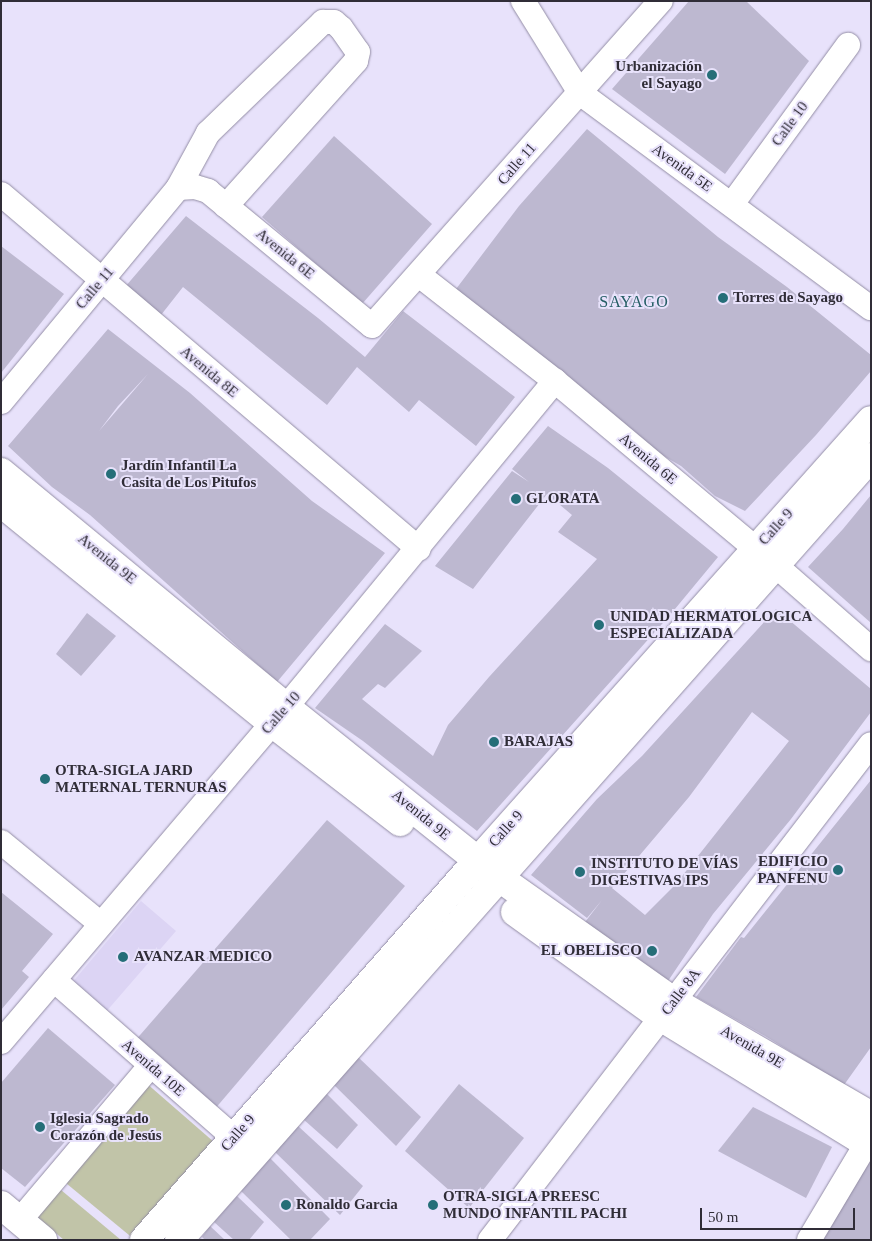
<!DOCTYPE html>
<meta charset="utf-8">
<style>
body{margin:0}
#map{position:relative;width:872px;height:1241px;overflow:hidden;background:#e8e2fb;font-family:"Times New Roman",serif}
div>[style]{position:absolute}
.built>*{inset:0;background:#dcd4f4}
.green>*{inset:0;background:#c1c4a8}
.building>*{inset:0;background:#bdb8d0}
.roads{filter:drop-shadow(0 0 1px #938da5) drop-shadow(0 0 1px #938da5)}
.street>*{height:24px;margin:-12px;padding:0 12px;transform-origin:12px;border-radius:12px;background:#fff}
.secondary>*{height:28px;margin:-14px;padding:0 14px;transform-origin:14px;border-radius:14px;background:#fff}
.dots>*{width:14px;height:14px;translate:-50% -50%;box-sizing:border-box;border:2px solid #e8e2fb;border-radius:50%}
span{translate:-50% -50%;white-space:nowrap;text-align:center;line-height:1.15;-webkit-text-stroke:4px #e8e2fb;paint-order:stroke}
.poi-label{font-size:15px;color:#302d37;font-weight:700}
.right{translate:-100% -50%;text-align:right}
.left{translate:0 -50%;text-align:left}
.street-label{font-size:15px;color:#302d37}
.neighbourhood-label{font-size:16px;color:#245d64;letter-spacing:1px}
.frame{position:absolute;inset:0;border:2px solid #302d37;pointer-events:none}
.scale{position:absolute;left:700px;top:1208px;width:155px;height:22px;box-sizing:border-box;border:2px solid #302d37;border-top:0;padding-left:6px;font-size:15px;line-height:18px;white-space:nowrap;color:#302d37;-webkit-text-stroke:4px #e8e2fb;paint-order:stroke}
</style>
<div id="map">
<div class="built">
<div style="clip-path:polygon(141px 901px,176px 931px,105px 1013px,71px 984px)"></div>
</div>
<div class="green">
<div style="clip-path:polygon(145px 1082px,222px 1149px,135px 1240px,61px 1179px)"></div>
<div style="clip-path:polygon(55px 1185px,121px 1240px,64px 1240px,33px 1214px)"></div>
</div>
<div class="building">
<div style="clip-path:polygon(689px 1px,746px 1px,809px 61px,725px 174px,612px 89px)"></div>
<div style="clip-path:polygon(587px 129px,718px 237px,787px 287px,871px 355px,871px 371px,816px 435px,745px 511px,715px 496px,681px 466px,645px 445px,453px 293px,519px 206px)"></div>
<div style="clip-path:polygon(334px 136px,432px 224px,362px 304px,262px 217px)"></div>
<div style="clip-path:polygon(186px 216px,318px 318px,365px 357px,403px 311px,515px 397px,476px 446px,419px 400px,409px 412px,357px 367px,327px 405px,183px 287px,161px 315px,125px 287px)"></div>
<div style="clip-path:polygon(1px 246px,64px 294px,1px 373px)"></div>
<div style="clip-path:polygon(evenodd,108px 329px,190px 393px,312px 501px,385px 553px,277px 682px,90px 515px,52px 487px,8px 446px,108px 329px,148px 374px,99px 431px,118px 406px,148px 374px)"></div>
<div style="clip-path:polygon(548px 426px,608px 468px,718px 557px,670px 615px,477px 831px,363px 741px,315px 708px,385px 624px,422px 651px,385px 688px,378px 684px,362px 699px,433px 756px,448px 725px,489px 677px,597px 559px,558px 532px,572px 515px,547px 494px,473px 589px,435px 566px,512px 471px,529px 482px,512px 469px)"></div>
<div style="clip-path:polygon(871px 495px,871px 623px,808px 567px,843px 529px)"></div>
<div style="clip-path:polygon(evenodd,776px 609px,871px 689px,871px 712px,791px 819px,713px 914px,664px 987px,582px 926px,602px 900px,587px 918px,531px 875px,597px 799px,642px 756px,776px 609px,752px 712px,789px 741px,675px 885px,645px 915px,612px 888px,689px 797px,752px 712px)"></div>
<div style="clip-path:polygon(87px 613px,116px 636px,81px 676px,56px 654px)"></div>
<div style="clip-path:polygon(871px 780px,871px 1047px,844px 1085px,765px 1036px,696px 997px,741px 937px,744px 938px)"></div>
<div style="clip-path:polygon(327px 820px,405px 886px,214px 1110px,134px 1042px)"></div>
<div style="clip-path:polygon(1px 892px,53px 934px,22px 971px,29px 977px,1px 1010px)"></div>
<div style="clip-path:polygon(48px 1028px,115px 1085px,25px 1187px,1px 1168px,1px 1083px)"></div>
<div style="clip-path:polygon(358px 1057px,421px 1117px,396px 1146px,334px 1085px)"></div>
<div style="clip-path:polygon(459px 1084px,524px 1138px,469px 1208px,405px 1151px)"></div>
<div style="clip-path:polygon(326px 1093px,358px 1125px,337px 1149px,303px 1119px)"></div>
<div style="clip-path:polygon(753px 1107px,832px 1147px,806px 1198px,718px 1151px)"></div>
<div style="clip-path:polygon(298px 1126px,363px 1186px,340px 1215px,275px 1152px)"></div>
<div style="clip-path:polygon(871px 1156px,871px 1240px,811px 1240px)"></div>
<div style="clip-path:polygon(270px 1158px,330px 1219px,310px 1240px,291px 1240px,241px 1191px)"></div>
<div style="clip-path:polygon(237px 1196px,264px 1222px,249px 1240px,234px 1240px,214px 1222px)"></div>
<div style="clip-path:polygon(210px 1226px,225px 1240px,205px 1240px,202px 1237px)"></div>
</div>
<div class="roads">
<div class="street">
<div style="left:523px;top:1px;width:108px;rotate:58.2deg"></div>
<div style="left:580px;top:93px;width:362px;rotate:36.5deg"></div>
<div style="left:178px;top:188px;width:63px;rotate:-61.4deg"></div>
<div style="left:208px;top:133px;width:160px;rotate:-44deg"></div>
<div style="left:323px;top:22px;width:11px"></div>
<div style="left:334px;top:22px;width:9px;rotate:41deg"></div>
<div style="left:341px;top:28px;width:29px;rotate:55deg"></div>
<div style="left:358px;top:52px;width:9px;rotate:103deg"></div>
<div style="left:356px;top:61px;width:195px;rotate:131.9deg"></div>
<div style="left:1px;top:194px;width:548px;rotate:40.34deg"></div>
<div style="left:732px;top:204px;width:197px;rotate:-53.9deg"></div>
<div style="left:419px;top:275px;width:172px;rotate:37.9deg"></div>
<div style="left:555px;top:381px;width:287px;rotate:39.9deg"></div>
<div style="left:775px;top:565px;width:128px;rotate:41.2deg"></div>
<div style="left:1px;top:402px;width:278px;rotate:-50.4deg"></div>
<div style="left:178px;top:188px;width:17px;rotate:-3deg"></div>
<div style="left:195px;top:187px;width:14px;rotate:17deg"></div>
<div style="left:208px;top:191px;width:212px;rotate:39.5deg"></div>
<div style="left:372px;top:326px;width:435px;rotate:-48.4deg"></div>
<div style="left:1px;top:842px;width:129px;rotate:39.4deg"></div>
<div style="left:54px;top:980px;width:258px;rotate:41.2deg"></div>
<div style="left:1px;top:1042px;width:440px;rotate:-49.6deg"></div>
<div style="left:286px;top:707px;width:423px;rotate:-50.5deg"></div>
<div style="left:20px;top:1220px;width:202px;rotate:-49.8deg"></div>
<div style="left:490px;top:1240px;width:625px;rotate:-52.47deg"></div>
<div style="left:809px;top:1240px;width:121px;rotate:-59.2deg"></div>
</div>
<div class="secondary">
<div style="left:1px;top:472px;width:369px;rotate:39.5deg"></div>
<div style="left:286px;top:707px;width:272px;rotate:38.7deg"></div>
<div style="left:498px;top:877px;width:214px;rotate:35.3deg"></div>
<div style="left:673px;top:1001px;width:229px;rotate:30.1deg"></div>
<div style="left:1px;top:503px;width:349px;rotate:39.1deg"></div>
<div style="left:272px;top:723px;width:162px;rotate:37.7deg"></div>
<div style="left:515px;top:912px;width:181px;rotate:35.8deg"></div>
<div style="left:662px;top:1018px;width:245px;rotate:31.5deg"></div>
<div style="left:1px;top:1205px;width:55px;rotate:39.8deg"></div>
<div style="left:144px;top:1240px;width:487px;rotate:-48.7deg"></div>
<div style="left:466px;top:874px;width:608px;rotate:-48.26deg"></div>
<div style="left:179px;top:1240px;width:1045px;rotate:-48.53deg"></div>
</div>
</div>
<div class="dots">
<div style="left:712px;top:75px;background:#256e78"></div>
<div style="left:723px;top:298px;background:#256e78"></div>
<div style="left:111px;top:474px;background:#256e78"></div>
<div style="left:516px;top:499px;background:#256e78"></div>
<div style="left:599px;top:625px;background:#256e78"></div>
<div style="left:494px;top:742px;background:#256e78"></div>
<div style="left:45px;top:779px;background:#256e78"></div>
<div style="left:838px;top:870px;background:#256e78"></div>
<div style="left:580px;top:872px;background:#256e78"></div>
<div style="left:652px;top:951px;background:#256e78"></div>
<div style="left:123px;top:957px;background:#256e78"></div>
<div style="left:40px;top:1127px;background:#256e78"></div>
<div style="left:286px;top:1205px;background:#256e78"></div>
<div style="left:433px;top:1205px;background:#256e78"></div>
</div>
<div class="poi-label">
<span class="right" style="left:702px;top:75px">Urbanización<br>el Sayago</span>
<span class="left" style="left:733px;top:298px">Torres de Sayago</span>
<span class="left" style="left:121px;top:474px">Jardín Infantil La<br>Casita de Los Pitufos</span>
<span class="left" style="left:526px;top:499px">GLORATA</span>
<span class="left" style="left:610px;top:625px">UNIDAD HERMATOLOGICA<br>ESPECIALIZADA</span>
<span class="left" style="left:504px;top:742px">BARAJAS</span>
<span class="left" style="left:55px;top:779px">OTRA-SIGLA JARD<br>MATERNAL TERNURAS</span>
<span class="right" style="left:828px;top:870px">EDIFICIO<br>PANFENU</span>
<span class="left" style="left:591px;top:872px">INSTITUTO DE VÍAS<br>DIGESTIVAS IPS</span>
<span class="right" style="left:642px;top:951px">EL OBELISCO</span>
<span class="left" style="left:134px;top:957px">AVANZAR MEDICO</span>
<span class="left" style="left:50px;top:1127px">Iglesia Sagrado<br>Corazón de Jesús</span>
<span class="left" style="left:443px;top:1205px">OTRA-SIGLA PREESC<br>MUNDO INFANTIL PACHI</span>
<span class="left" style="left:296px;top:1205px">Ronaldo Garcia</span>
</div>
<div class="street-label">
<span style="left:790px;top:124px;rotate:-54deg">Calle 10</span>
<span style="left:517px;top:164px;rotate:-49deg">Calle 11</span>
<span style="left:682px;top:168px;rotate:36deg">Avenida 5E</span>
<span style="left:285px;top:254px;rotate:39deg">Avenida 6E</span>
<span style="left:95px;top:288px;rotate:-50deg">Calle 11</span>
<span style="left:209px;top:372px;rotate:40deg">Avenida 8E</span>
<span style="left:648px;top:459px;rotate:40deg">Avenida 6E</span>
<span style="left:776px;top:527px;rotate:-48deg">Calle 9</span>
<span style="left:107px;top:559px;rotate:39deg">Avenida 9E</span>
<span style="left:281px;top:713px;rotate:-49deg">Calle 10</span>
<span style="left:421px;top:815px;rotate:39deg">Avenida 9E</span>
<span style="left:506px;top:829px;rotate:-48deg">Calle 9</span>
<span style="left:681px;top:992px;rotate:-53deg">Calle 8A</span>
<span style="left:752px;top:1047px;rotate:30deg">Avenida 9E</span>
<span style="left:153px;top:1068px;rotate:41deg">Avenida 10E</span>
<span style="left:238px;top:1133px;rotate:-49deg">Calle 9</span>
</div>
<div class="neighbourhood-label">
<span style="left:634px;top:302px">SAYAGO</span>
</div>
<div class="frame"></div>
<div class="scale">50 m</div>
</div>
